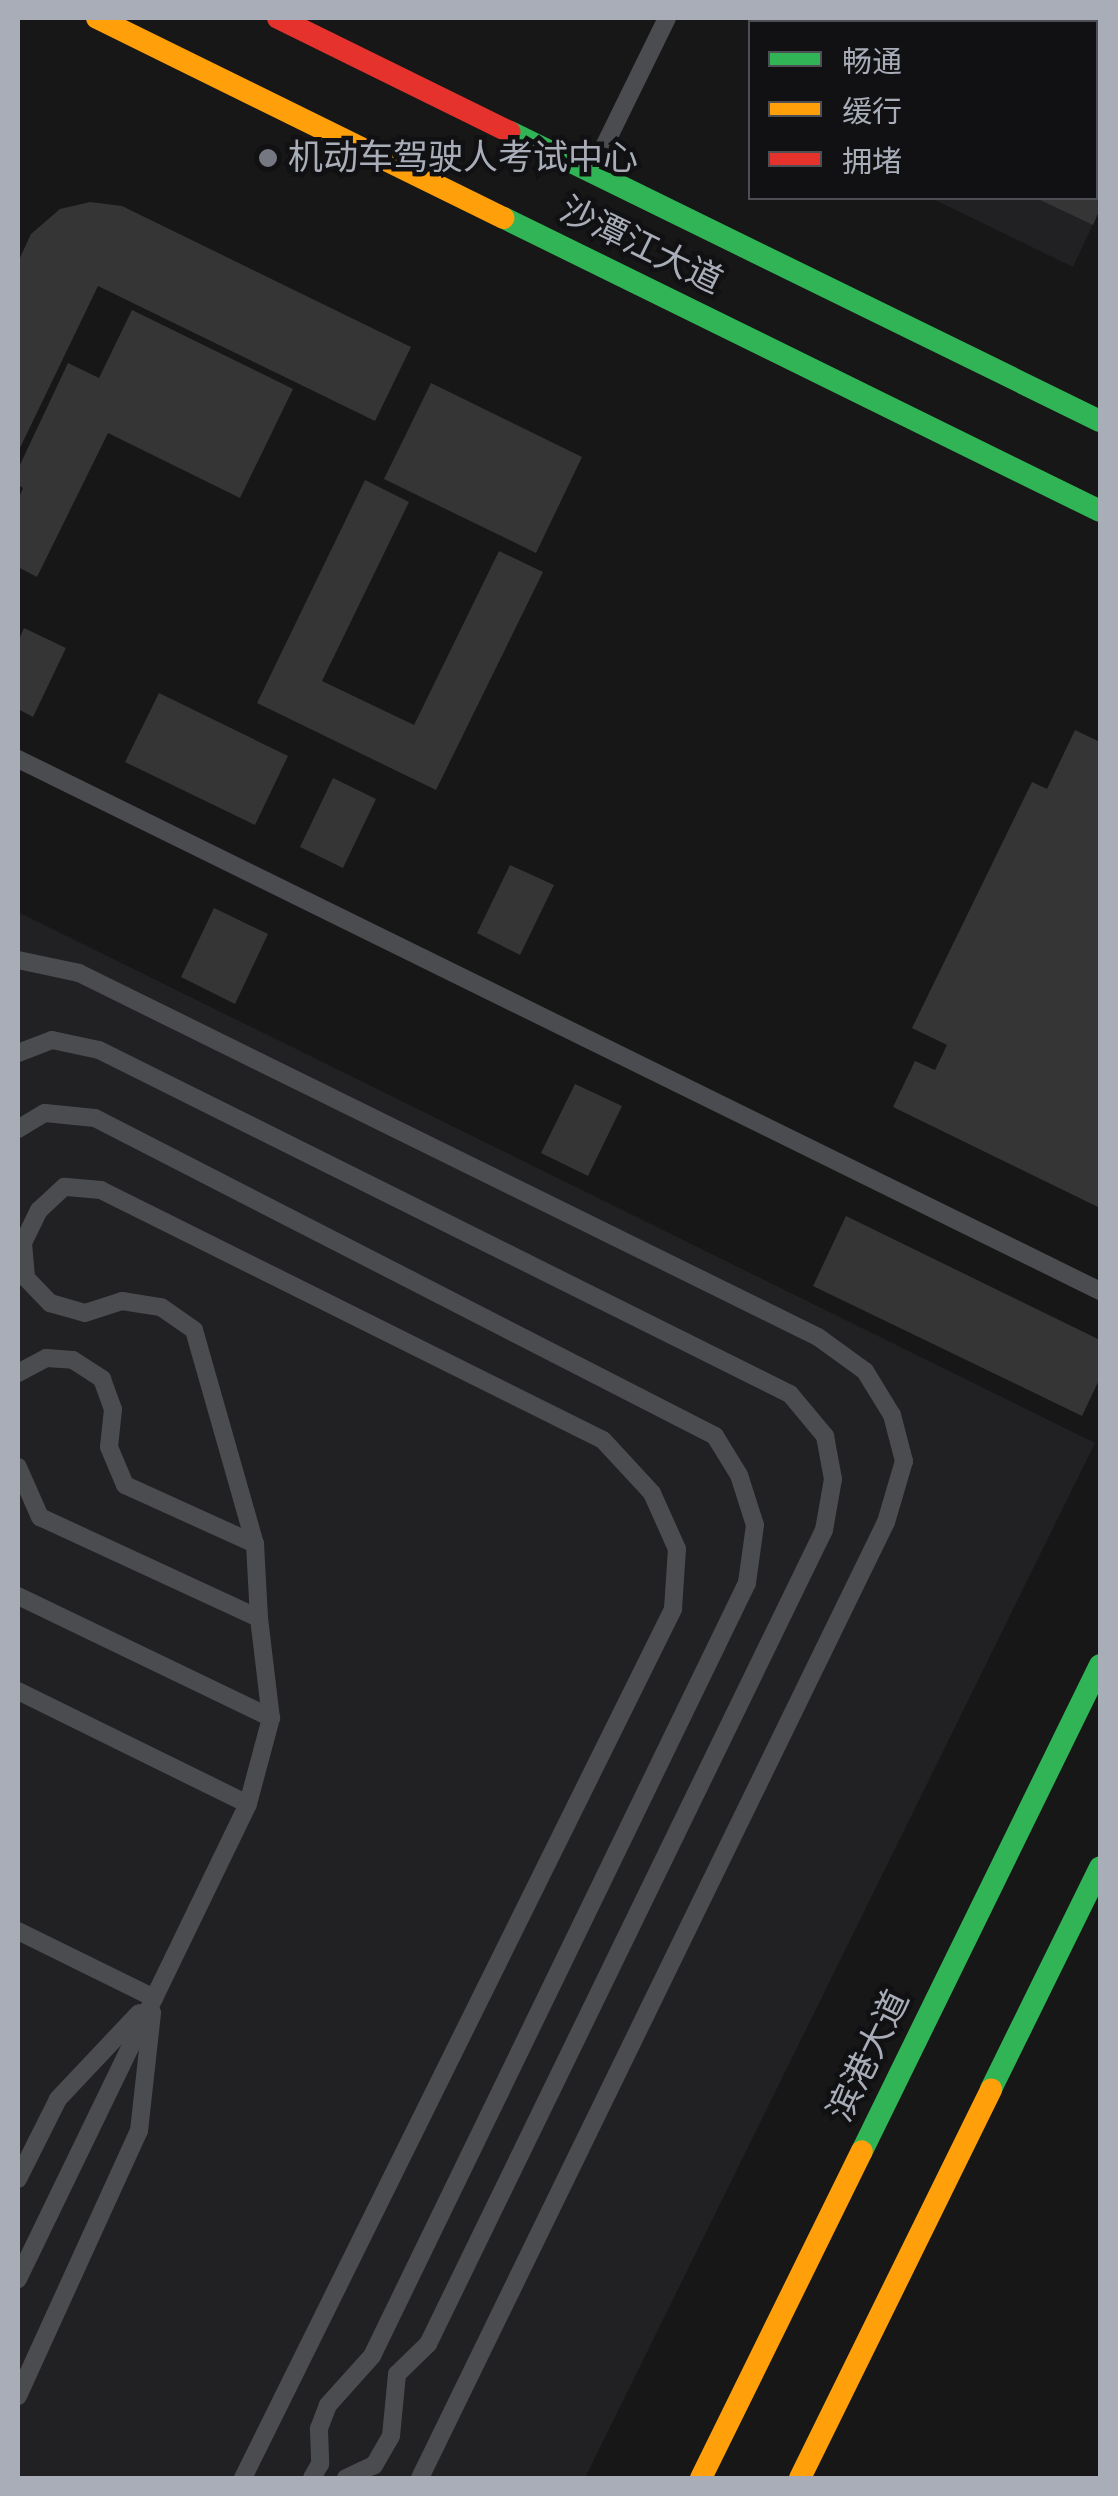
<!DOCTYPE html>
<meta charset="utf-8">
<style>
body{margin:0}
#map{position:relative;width:1118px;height:2496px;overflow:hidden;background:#171717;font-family:Roboto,"Noto Sans SC",sans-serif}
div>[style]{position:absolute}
.built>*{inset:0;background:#212123}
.building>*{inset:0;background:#353536}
.lane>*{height:18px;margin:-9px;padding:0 9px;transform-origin:9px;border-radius:9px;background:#4b4c50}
.fast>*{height:22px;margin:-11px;padding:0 11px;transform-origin:11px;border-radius:11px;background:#30b455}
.slow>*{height:22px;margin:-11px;padding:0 11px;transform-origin:11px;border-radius:11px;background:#ff9f0a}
.jam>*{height:22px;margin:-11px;padding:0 11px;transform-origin:11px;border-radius:11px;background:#e5322d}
.dots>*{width:28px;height:28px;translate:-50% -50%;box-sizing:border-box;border:5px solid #111113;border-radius:50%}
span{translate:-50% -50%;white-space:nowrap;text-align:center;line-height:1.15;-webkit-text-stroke:9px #111113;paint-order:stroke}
.poi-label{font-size:35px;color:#a8adb8}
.left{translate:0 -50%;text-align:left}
.street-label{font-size:35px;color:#a8adb8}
.frame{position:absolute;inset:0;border:20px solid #a8adb8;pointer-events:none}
.legend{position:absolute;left:748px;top:20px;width:350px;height:180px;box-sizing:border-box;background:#111113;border:2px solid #4d4f55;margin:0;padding:12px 18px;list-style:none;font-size:30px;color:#a8adb8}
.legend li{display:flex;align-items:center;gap:20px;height:50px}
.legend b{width:50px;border:2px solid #4d4f55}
</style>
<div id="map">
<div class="built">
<div style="clip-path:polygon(894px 18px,1100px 18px,1100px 209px,1073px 267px,931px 198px,1096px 198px,1096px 22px,892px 22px)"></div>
<div style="clip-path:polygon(18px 912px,1095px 1443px,585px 2478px,18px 2478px)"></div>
</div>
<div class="building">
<div style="clip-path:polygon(915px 18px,973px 18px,981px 22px,913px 22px)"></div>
<div style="clip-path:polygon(1100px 97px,1100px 209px,1093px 225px,1036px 198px,1096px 198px,1096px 107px)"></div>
<div style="clip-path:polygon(90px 202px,122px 206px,411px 347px,375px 421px,98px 286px,18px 452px,18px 262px,31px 234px,60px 209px)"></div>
<div style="clip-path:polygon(132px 310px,293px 389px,240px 498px,108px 433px,37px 577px,18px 567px,18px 500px,23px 488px,18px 485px,18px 469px,68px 363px,99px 378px)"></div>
<div style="clip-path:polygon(431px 383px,582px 457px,536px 553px,384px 479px)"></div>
<div style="clip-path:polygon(365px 480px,409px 502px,322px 681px,414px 725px,499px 551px,543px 572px,436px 790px,257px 703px)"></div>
<div style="clip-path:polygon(24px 628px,66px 648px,33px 717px,18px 709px,18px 642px)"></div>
<div style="clip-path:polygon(159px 693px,288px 756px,255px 825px,125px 762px)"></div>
<div style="clip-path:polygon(1075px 730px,1100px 742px,1100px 1208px,893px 1107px,915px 1061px,935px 1070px,947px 1045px,912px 1028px,1032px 782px,1047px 789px)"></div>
<div style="clip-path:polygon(333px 778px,376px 799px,343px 868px,300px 847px)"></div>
<div style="clip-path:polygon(510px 865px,554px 885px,520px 955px,477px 933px)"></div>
<div style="clip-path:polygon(214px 908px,268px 934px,235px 1004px,181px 977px)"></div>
<div style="clip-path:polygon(575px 1084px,622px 1106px,588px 1176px,541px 1153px)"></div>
<div style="clip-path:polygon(846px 1216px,1100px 1340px,1100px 1378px,1082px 1416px,813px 1286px)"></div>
</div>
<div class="lane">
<div style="left:595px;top:165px;width:164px;rotate:-63.9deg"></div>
<div style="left:18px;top:759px;width:1206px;rotate:26.18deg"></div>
<div style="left:18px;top:960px;width:62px;rotate:12deg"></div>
<div style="left:79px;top:973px;width:824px;rotate:26.22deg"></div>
<div style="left:818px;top:1337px;width:58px;rotate:35.9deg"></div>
<div style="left:865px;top:1371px;width:52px;rotate:58.5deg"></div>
<div style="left:892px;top:1415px;width:48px;rotate:75.4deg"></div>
<div style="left:904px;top:1461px;width:64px;rotate:106.4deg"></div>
<div style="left:886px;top:1522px;width:1064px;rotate:115.99deg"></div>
<div style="left:18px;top:1053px;width:36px;rotate:-21deg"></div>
<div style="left:52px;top:1040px;width:48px;rotate:12deg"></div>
<div style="left:99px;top:1050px;width:772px;rotate:26.47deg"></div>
<div style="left:790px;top:1394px;width:55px;rotate:50.2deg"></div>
<div style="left:825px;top:1436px;width:44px;rotate:79.5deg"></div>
<div style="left:833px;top:1479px;width:52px;rotate:100deg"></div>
<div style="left:824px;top:1530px;width:905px;rotate:115.94deg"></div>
<div style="left:428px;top:2344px;width:43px;rotate:135.9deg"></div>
<div style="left:397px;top:2374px;width:62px;rotate:95.5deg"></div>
<div style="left:391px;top:2436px;width:34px;rotate:120deg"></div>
<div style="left:374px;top:2465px;width:31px;rotate:155deg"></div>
<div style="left:18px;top:1129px;width:31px;rotate:-31deg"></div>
<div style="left:45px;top:1113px;width:50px;rotate:5.7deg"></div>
<div style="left:95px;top:1118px;width:697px;rotate:27.15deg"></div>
<div style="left:715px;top:1436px;width:46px;rotate:58.4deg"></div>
<div style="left:739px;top:1475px;width:52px;rotate:72.3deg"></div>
<div style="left:755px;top:1525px;width:59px;rotate:97.9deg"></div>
<div style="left:747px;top:1583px;width:859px;rotate:115.88deg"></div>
<div style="left:372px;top:2356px;width:66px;rotate:131.9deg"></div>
<div style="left:328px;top:2405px;width:26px;rotate:111deg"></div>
<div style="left:319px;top:2429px;width:35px;rotate:88deg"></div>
<div style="left:320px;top:2464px;width:16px;rotate:120deg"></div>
<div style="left:18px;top:1373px;width:32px;rotate:-28deg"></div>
<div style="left:46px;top:1358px;width:27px;rotate:4deg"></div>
<div style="left:73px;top:1360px;width:35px;rotate:33deg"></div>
<div style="left:102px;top:1379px;width:32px;rotate:70deg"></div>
<div style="left:113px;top:1409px;width:38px;rotate:96deg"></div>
<div style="left:109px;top:1447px;width:41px;rotate:67.2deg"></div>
<div style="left:125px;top:1485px;width:143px;rotate:24.4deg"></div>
<div style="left:255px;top:1544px;width:74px;rotate:86.9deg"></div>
<div style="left:18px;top:1467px;width:55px;rotate:66.3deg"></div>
<div style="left:40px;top:1517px;width:241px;rotate:24.8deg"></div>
<div style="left:259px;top:1618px;width:101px;rotate:83.2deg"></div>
<div style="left:271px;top:1718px;width:89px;rotate:105deg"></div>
<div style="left:18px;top:1596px;width:281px;rotate:25.7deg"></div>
<div style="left:18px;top:1691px;width:256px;rotate:26.2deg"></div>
<div style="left:248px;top:1804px;width:528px;rotate:115.84deg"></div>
<div style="left:18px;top:1931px;width:152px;rotate:26.2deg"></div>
<div style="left:18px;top:2179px;width:89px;rotate:-63.4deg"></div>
<div style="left:58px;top:2099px;width:118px;rotate:-46.7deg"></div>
<div style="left:18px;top:2396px;width:291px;rotate:-65.5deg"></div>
<div style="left:139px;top:2131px;width:119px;rotate:-83.7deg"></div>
<div style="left:243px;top:2478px;width:970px;rotate:-63.67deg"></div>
<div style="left:673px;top:1609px;width:60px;rotate:-86.2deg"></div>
<div style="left:677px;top:1549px;width:61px;rotate:-114.1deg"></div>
<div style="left:652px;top:1493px;width:72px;rotate:-132.8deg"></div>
<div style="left:603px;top:1440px;width:561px;rotate:-153.53deg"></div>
<div style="left:101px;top:1190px;width:37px;rotate:-175deg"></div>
<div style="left:64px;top:1187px;width:34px;rotate:137deg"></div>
<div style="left:39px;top:1210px;width:37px;rotate:116deg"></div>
<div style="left:23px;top:1243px;width:35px;rotate:85deg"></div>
<div style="left:26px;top:1278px;width:35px;rotate:46deg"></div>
<div style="left:50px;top:1303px;width:36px;rotate:16deg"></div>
<div style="left:85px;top:1313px;width:39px;rotate:-18deg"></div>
<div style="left:122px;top:1301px;width:39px;rotate:9deg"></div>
<div style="left:161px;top:1307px;width:40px;rotate:34.9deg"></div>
<div style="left:194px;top:1330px;width:223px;rotate:74.1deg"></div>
</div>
<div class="fast">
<div style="left:510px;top:132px;width:657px;rotate:26.1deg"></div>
<div style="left:504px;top:218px;width:664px;rotate:26.18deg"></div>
<div style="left:991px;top:2089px;width:247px;rotate:-63.8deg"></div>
<div style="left:862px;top:2151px;width:541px;rotate:-63.91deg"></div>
</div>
<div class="slow">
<div style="left:97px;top:18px;width:453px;rotate:26.2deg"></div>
<div style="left:701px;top:2478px;width:364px;rotate:-63.8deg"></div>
<div style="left:800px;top:2478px;width:433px;rotate:-63.8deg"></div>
</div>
<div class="jam">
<div style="left:278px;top:18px;width:258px;rotate:26.2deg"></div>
</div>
<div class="dots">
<div style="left:268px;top:158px;background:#757880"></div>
</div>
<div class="poi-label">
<span class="left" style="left:288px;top:158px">机动车驾驶人考试中心</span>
</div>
<div class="street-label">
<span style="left:641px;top:246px;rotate:26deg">沙潭江大道</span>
<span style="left:869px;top:2056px;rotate:-64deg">滨港大道</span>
</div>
<div class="frame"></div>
<ul class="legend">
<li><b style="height:12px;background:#30b455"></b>畅通</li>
<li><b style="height:12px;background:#ff9f0a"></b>缓行</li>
<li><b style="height:12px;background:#e5322d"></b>拥堵</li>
</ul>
</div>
